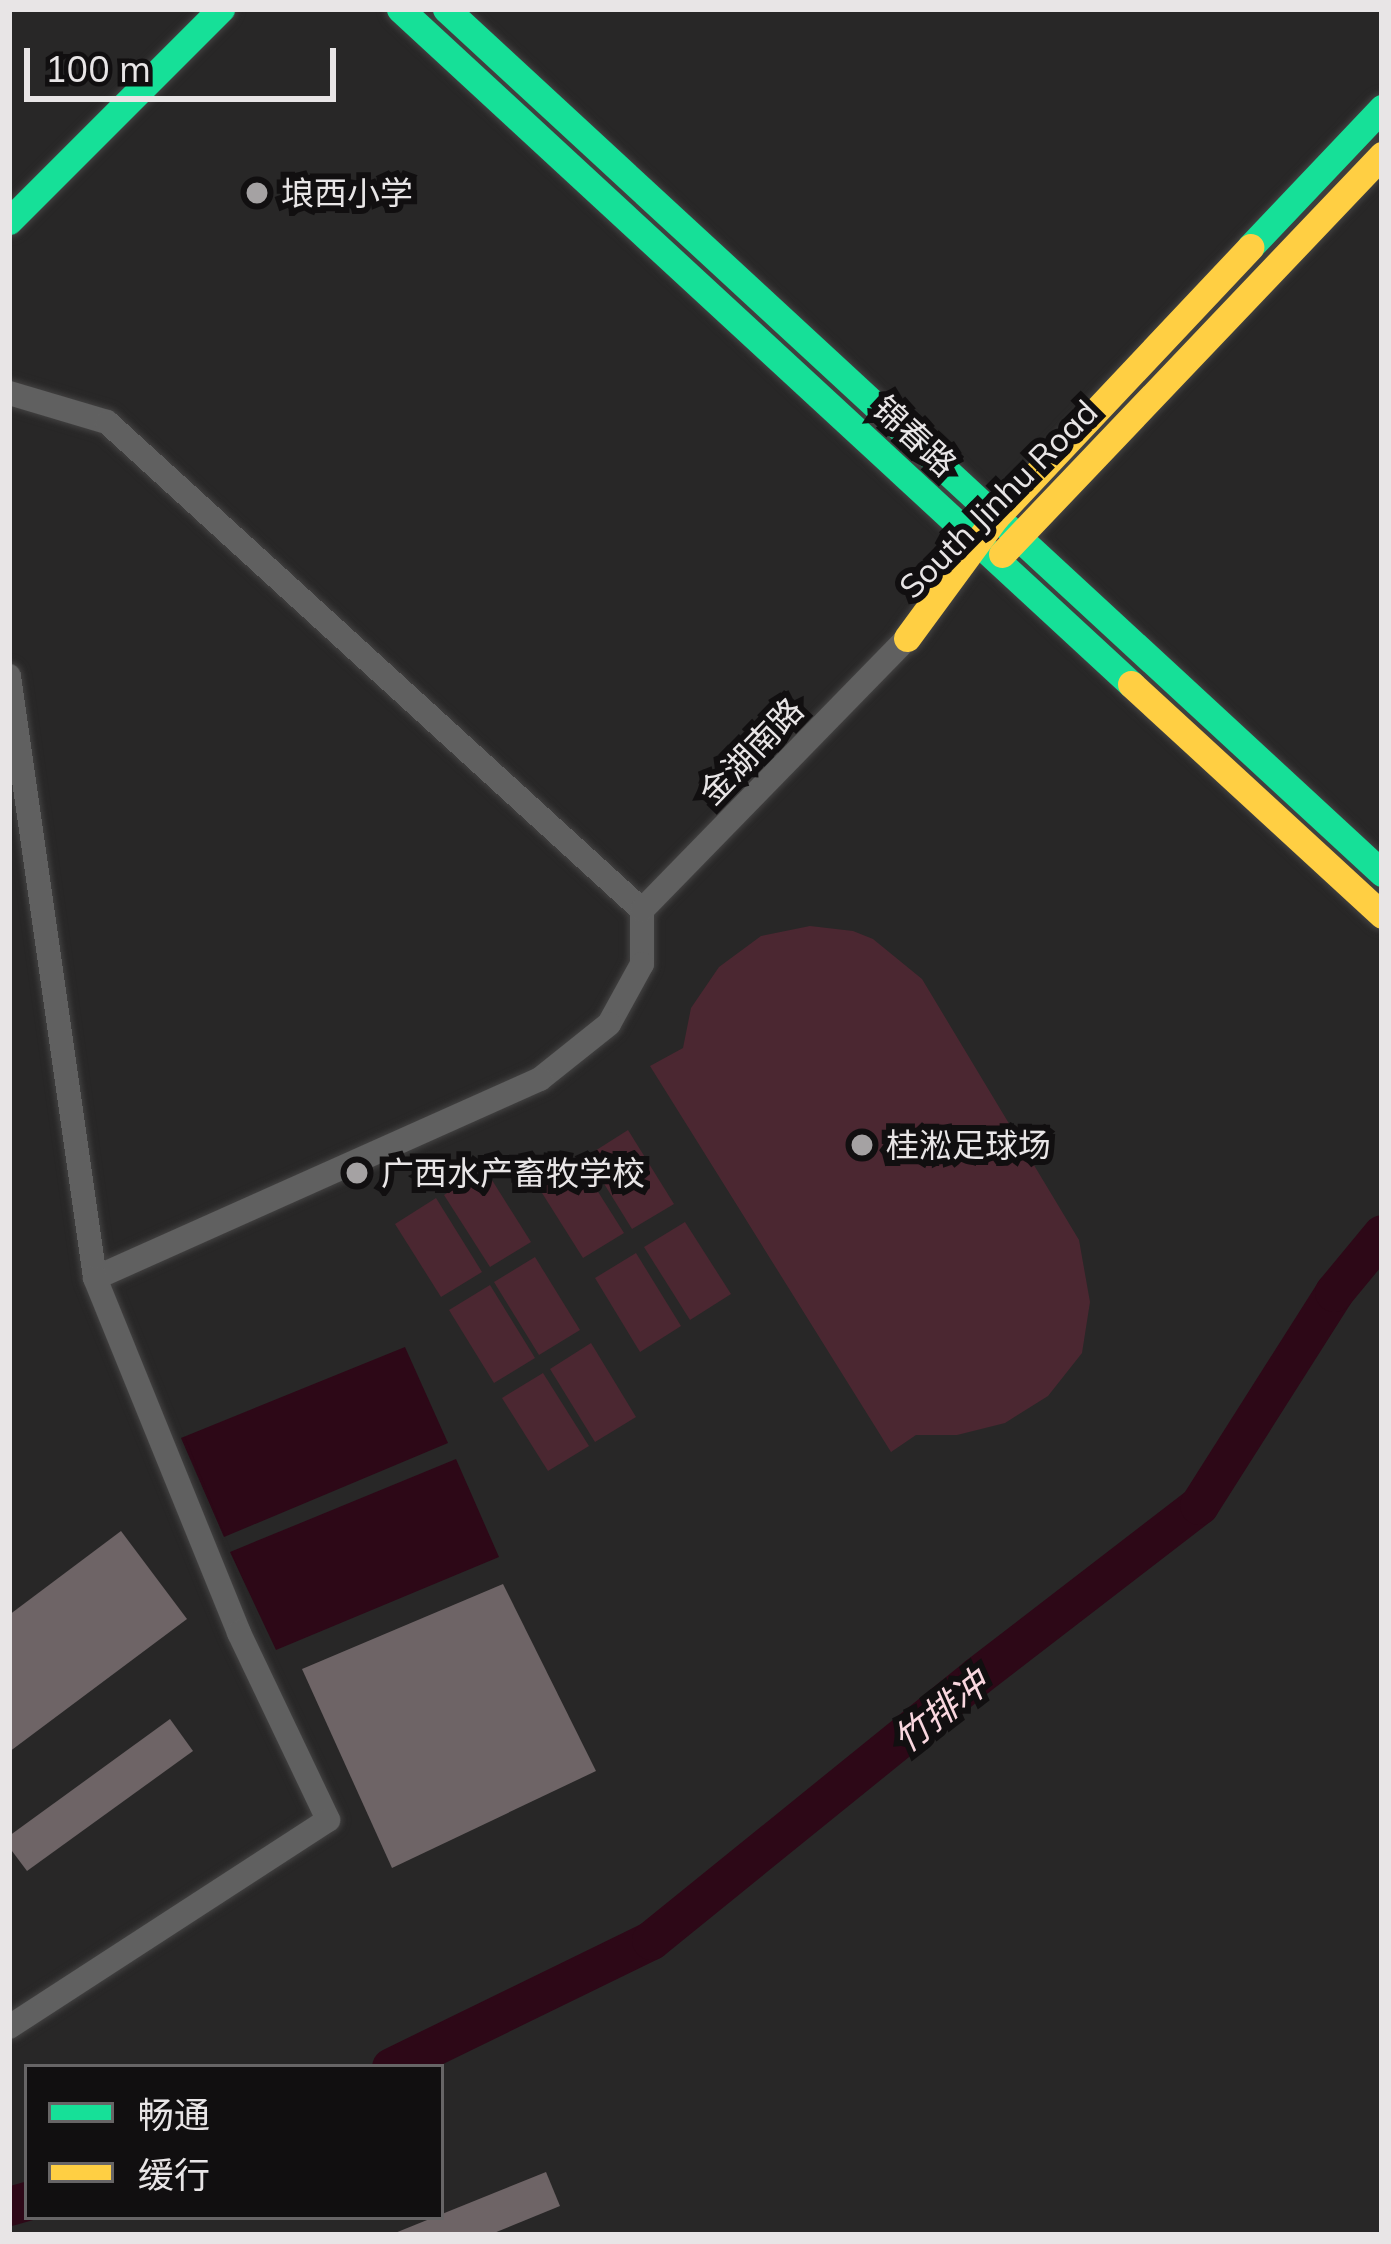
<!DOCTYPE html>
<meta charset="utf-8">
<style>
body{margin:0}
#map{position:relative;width:1391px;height:2244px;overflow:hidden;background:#282727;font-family:Mulish,"Noto Sans SC",sans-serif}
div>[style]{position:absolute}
.green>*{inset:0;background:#4b2731}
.water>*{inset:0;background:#2d0817}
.river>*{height:39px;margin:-19.5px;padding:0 19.5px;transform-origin:19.5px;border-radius:19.5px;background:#2d0817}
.building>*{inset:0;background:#6e6466}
.roads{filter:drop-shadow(0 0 3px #434242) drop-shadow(0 0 3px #434242)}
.street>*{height:24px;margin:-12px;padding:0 12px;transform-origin:12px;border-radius:12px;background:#606060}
.fast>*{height:27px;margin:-13.5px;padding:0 13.5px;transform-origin:13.5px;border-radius:13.5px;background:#16e098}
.slow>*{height:27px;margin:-13.5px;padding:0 13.5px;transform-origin:13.5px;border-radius:13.5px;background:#ffcf43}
.dots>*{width:33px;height:33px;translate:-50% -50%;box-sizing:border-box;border:6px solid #110f10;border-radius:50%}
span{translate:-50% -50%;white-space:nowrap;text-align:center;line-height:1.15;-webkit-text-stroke:12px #110f10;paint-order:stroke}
.poi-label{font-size:33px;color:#e8e5e6}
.left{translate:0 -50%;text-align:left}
.street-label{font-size:33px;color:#e8e5e6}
.water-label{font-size:36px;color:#f9d7df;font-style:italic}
.frame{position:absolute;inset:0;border:12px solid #e8e5e6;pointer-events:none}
.legend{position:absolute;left:24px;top:2064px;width:420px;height:156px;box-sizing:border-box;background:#110f10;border:3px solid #676566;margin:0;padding:15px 21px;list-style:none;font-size:36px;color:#e8e5e6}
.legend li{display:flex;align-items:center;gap:24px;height:60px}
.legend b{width:60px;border:3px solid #676566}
.scale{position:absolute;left:24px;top:48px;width:312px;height:54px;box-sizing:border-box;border:6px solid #e8e5e6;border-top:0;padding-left:15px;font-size:36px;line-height:42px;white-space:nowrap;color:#e8e5e6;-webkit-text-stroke:9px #110f10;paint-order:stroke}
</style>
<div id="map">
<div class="green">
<div style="clip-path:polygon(810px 926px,853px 931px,873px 939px,922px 979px,1079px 1240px,1090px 1302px,1082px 1353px,1048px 1396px,1005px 1423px,957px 1435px,916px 1435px,891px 1452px,650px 1066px,683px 1048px,691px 1008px,719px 967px,761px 936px)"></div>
<div style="clip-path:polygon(628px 1130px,674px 1204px,632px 1229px,587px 1156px)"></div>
<div style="clip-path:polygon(578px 1160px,624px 1233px,583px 1258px,537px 1185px)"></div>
<div style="clip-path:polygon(485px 1169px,531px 1242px,490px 1267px,444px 1195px)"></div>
<div style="clip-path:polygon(436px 1198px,482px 1272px,441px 1297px,395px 1224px)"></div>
<div style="clip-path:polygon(685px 1222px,731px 1294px,690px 1320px,644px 1247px)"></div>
<div style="clip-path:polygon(636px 1253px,681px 1326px,640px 1352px,595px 1278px)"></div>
<div style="clip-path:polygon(535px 1257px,580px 1330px,539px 1355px,494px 1282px)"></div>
<div style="clip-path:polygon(490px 1285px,535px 1358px,494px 1383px,449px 1310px)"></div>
<div style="clip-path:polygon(591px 1343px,636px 1417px,595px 1442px,550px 1369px)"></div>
<div style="clip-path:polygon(543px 1373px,589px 1446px,548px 1471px,502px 1398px)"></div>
</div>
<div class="water">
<div style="clip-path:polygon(405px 1347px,448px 1443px,224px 1537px,181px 1438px)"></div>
<div style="clip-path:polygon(456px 1459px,499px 1557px,276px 1650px,230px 1552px)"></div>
</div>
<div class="river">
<div style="left:391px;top:2067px;width:289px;rotate:-26deg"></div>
<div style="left:651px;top:1940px;width:419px;rotate:-39deg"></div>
<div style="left:977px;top:1676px;width:280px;rotate:-37.6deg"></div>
<div style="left:1199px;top:1505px;width:252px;rotate:-57.6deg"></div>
<div style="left:1334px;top:1292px;width:75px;rotate:-50.4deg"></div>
<div style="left:9px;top:2206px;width:19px;rotate:-16deg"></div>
</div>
<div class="building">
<div style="clip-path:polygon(121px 1531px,187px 1619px,9px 1752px,9px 1615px)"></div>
<div style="clip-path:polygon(503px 1584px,596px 1771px,392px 1868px,302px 1669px)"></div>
<div style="clip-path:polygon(170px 1719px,193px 1751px,27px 1871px,9px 1847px,9px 1836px)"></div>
<div style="clip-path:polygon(546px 2172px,560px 2206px,489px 2235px,390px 2235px)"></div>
</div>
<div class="roads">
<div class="street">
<div style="left:9px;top:393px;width:102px;rotate:16.5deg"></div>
<div style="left:107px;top:422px;width:724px;rotate:42.37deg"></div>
<div style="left:642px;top:910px;width:54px;rotate:90deg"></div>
<div style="left:642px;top:964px;width:68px;rotate:118.8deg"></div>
<div style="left:609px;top:1024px;width:88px;rotate:141.4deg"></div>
<div style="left:540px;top:1079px;width:487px;rotate:155.9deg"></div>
<div style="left:9px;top:676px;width:608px;rotate:81.87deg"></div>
<div style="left:95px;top:1278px;width:383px;rotate:67.9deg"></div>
<div style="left:239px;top:1633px;width:207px;rotate:64.5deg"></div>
<div style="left:328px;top:1820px;width:380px;rotate:147deg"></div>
<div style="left:642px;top:910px;width:380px;rotate:-45.7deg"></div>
</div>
<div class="fast">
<div style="left:400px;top:9px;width:995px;rotate:42.72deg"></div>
<div style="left:446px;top:9px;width:1274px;rotate:42.71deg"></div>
<div style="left:9px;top:221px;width:300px;rotate:-45deg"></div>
<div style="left:1250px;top:247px;width:192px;rotate:-46.5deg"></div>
</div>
<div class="slow">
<div style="left:1002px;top:554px;width:551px;rotate:-46.4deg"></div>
<div style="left:907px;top:638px;width:150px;rotate:-53.7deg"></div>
<div style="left:996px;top:517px;width:371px;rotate:-46.7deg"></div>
<div style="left:1131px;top:684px;width:341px;rotate:42.6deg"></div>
</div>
</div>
<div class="dots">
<div style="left:257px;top:193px;background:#a5a2a3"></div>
<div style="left:862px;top:1145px;background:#a5a2a3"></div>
<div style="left:357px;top:1173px;background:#a5a2a3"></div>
</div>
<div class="poi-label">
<span class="left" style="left:281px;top:193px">埌西小学</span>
<span class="left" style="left:886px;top:1145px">桂淞足球场</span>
<span class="left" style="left:381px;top:1173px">广西水产畜牧学校</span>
</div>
<div class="street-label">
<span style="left:915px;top:436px;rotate:43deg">锦春路</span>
<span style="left:998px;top:499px;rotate:-45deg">South Jinhu Road</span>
<span style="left:751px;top:751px;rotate:-46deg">金湖南路</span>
</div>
<div class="water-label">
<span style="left:940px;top:1711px;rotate:-38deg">竹排冲</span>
</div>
<div class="frame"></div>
<ul class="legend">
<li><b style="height:15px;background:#16e098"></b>畅通</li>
<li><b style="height:15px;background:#ffcf43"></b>缓行</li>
</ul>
<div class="scale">100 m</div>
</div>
